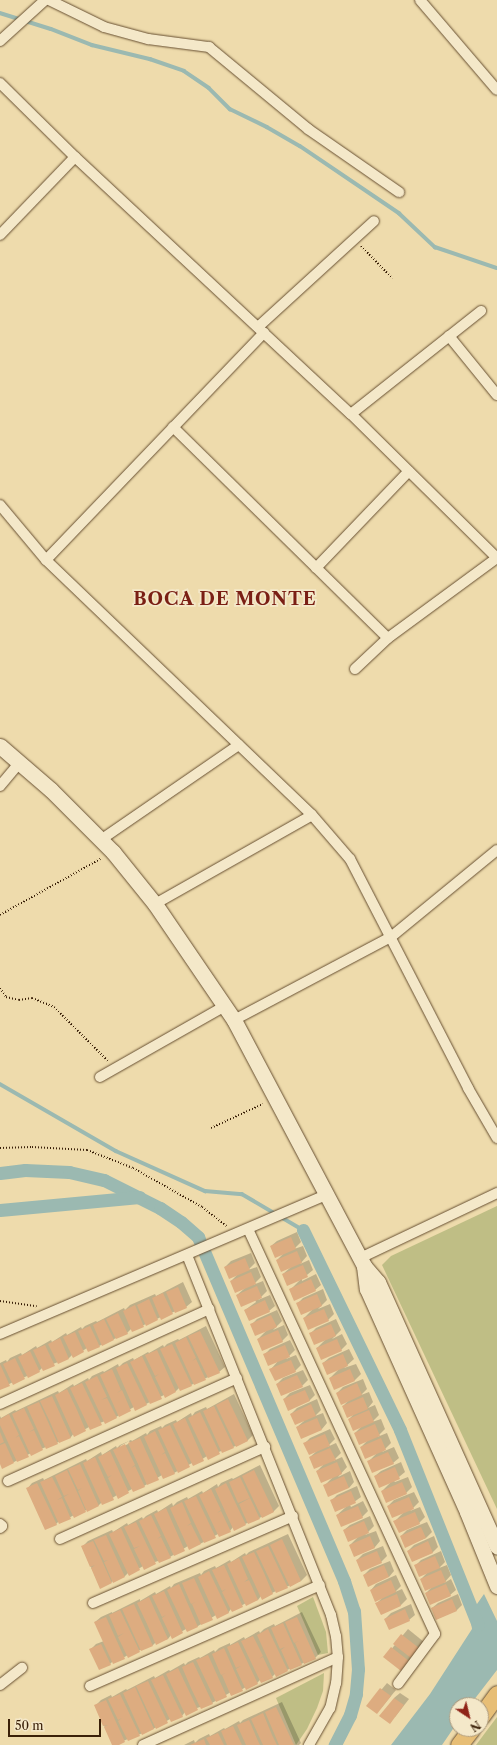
<!DOCTYPE html>
<style>
body{margin:0}
#map{position:relative;width:497px;height:1745px;overflow:hidden;background:#eedbac;font-family:"Libre Caslon Text",serif}
div>[style]{position:absolute}
.green>*{inset:0;background:#bfbe85}
.water>*{inset:0;background:#9bb9b1}
.shadow>*{inset:0;background:#0003}
.stream>*{height:3.5px;margin:-1.75px;padding:0 1.75px;transform-origin:1.75px;border-radius:1.75px;background:#9bb9b1}
.canal>*{height:13px;margin:-6.5px;padding:0 6.5px;transform-origin:6.5px;border-radius:6.5px;background:#9bb9b1}
.building>*{inset:0;background:#ddac80}
.path>*{height:2px;margin-top:-1px;transform-origin:0;background:repeating-linear-gradient(90deg,#3a2008 0 1px,transparent 0 3px)}
.roads{filter:drop-shadow(0 0 1px #674f31) drop-shadow(0 0 1px #674f31)}
.street>*{height:10px;margin:-5px;padding:0 5px;transform-origin:5px;border-radius:5px;background:#f4e8c9}
.secondary>*{height:15px;margin:-7.5px;padding:0 7.5px;transform-origin:7.5px;border-radius:7.5px;background:#f4e8c9}
.primary>*{height:17px;margin:-8.5px;padding:0 8.5px;transform-origin:8.5px;border-radius:8.5px;background:#e7be76}
span{translate:-50% -50%;white-space:nowrap;text-align:center;line-height:1.15;-webkit-text-stroke:3.5px #f4e8c9;paint-order:stroke}
.district-label{font-size:18px;color:#7a1f14;font-weight:700;letter-spacing:1px}
.north{position:absolute;left:449px;top:1697px;width:40px;height:40px;box-sizing:border-box;background:#f4e8c9;border:1px solid #aa987c;border-radius:50%;rotate:145deg;font-size:11px;font-weight:700;line-height:16px;text-align:center;color:#3a2008}
.north::after{content:'';display:block;margin:auto;width:14px;height:18px;background:#8f2418;clip-path:polygon(50% 0,100% 100%,50% 72%,0 100%)}
.scale{position:absolute;left:8px;top:1719px;width:93px;height:18px;box-sizing:border-box;border:2px solid #3a2008;border-top:0;padding-left:5px;font-size:12px;line-height:14px;white-space:nowrap;color:#3a2008;-webkit-text-stroke:3px #f4e8c9;paint-order:stroke}
</style>
<div id="map">
<div class="green">
<div style="clip-path:polygon(497px 1206px,497px 1509px,382px 1265px,391px 1256px)"></div>
<div style="clip-path:polygon(313px 1597px,326px 1632px,328px 1653px,318px 1655px,297px 1606px)"></div>
<div style="clip-path:polygon(324px 1673px,323px 1691px,317px 1708px,307px 1729px,296px 1745px,276px 1698px)"></div>
<div style="clip-path:polygon(497px 1717px,497px 1745px,476px 1745px)"></div>
</div>
<div class="water">
<div style="clip-path:polygon(484px 1594px,497px 1621px,497px 1670px,470px 1705px,457px 1705px,457px 1723px,442px 1745px,391px 1745px,430px 1694px,472px 1629px,470px 1614px)"></div>
</div>
<div class="shadow">
<div style="clip-path:polygon(297px 1232px,301px 1242px,294px 1249px,303px 1246px,307px 1256px,300px 1264px,309px 1260px,313px 1270px,302px 1279px,302px 1281px,316px 1274px,321px 1285px,315px 1290px,291px 1289px,300px 1280px,283px 1274px,291px 1267px,277px 1260px,284px 1253px,271px 1246px,277px 1241px)"></div>
<div style="clip-path:polygon(251px 1253px,255px 1263px,248px 1270px,257px 1267px,261px 1277px,253px 1285px,263px 1281px,267px 1291px,258px 1300px,270px 1295px,275px 1306px,269px 1311px,245px 1310px,256px 1302px,255px 1300px,237px 1295px,245px 1288px,231px 1281px,238px 1274px,225px 1267px,231px 1261px)"></div>
<div style="clip-path:polygon(183px 1282px,192px 1302px,186px 1307px,161px 1317px,133px 1330px,132px 1328px,127px 1333px,99px 1346px,87px 1348px,73px 1357px,72px 1355px,69px 1358px,42px 1368px,39px 1371px,13px 1382px,0 1389px,0 1363px,6px 1360px,7px 1362px,10px 1358px,21px 1353px,22px 1355px,36px 1346px,37px 1348px,51px 1340px,52px 1342px,66px 1333px,67px 1335px,81px 1327px,82px 1329px,85px 1326px,96px 1321px,97px 1322px,124px 1308px,125px 1310px,130px 1305px,155px 1294px,156px 1296px)"></div>
<div style="clip-path:polygon(323px 1289px,327px 1300px,318px 1309px,330px 1304px,334px 1314px,328px 1320px,304px 1318px,313px 1309px,297px 1304px,303px 1298px)"></div>
<div style="clip-path:polygon(277px 1310px,282px 1321px,273px 1330px,284px 1325px,288px 1335px,282px 1341px,258px 1339px,267px 1330px,251px 1325px,257px 1319px)"></div>
<div style="clip-path:polygon(336px 1319px,341px 1330px,332px 1339px,342px 1334px,347px 1344px,341px 1350px,317px 1348px,326px 1339px,311px 1333px,316px 1328px)"></div>
<div style="clip-path:polygon(206px 1326px,225px 1367px,219px 1372px,191px 1385px,179px 1388px,176px 1391px,165px 1396px,164px 1395px,146px 1404px,134px 1407px,116px 1417px,89px 1427px,75px 1435px,74px 1433px,71px 1437px,31px 1453px,14px 1462px,0 1461px,0 1416px,1px 1418px,15px 1410px,16px 1411px,58px 1391px,59px 1393px,73px 1384px,74px 1386px,88px 1378px,89px 1380px,92px 1376px,103px 1371px,104px 1372px,118px 1364px,119px 1367px,123px 1363px,133px 1358px,134px 1360px,148px 1352px,149px 1353px,163px 1345px,164px 1347px,167px 1344px,178px 1339px,179px 1340px)"></div>
<div style="clip-path:polygon(290px 1340px,295px 1350px,286px 1359px,296px 1355px,301px 1365px,295px 1371px,271px 1369px,279px 1360px,265px 1354px,270px 1349px)"></div>
<div style="clip-path:polygon(349px 1349px,354px 1359px,344px 1368px,356px 1364px,361px 1374px,355px 1380px,335px 1388px,330px 1378px,339px 1369px,323px 1363px,329px 1358px)"></div>
<div style="clip-path:polygon(303px 1370px,308px 1380px,302px 1386px,277px 1384px,283px 1378px)"></div>
<div style="clip-path:polygon(363px 1379px,367px 1389px,361px 1395px,369px 1392px,373px 1402px,368px 1408px,375px 1405px,379px 1415px,372px 1422px,381px 1419px,385px 1429px,377px 1437px,387px 1433px,391px 1443px,382px 1452px,394px 1447px,399px 1458px,393px 1463px,368px 1462px,378px 1452px,361px 1447px,368px 1440px,355px 1433px,362px 1426px,349px 1419px,354px 1414px,343px 1406px,349px 1400px,337px 1393px,343px 1387px)"></div>
<div style="clip-path:polygon(310px 1385px,315px 1395px,309px 1401px,284px 1399px,290px 1393px)"></div>
<div style="clip-path:polygon(evenodd,234px 1394px,253px 1435px,247px 1441px,233px 1447px,207px 1456px,193px 1465px,192px 1463px,174px 1473px,162px 1475px,144px 1486px,132px 1489px,118px 1497px,117px 1495px,103px 1504px,102px 1502px,99px 1505px,74px 1515px,60px 1523px,59px 1521px,56px 1524px,27px 1489px,32px 1483px,43px 1478px,44px 1480px,86px 1459px,87px 1461px,101px 1452px,102px 1455px,116px 1446px,117px 1448px,120px 1445px,131px 1440px,132px 1441px,146px 1433px,147px 1435px,150px 1431px,161px 1426px,162px 1428px,165px 1425px,176px 1420px,177px 1422px,191px 1413px,192px 1416px,195px 1412px,206px 1407px,207px 1409px,234px 1394px,129px 1441px,130px 1443px,120px 1448px,120px 1446px,129px 1441px)"></div>
<div style="clip-path:polygon(317px 1399px,321px 1410px,315px 1416px,323px 1413px,327px 1423px,322px 1429px,297px 1427px,304px 1421px,291px 1414px,297px 1408px)"></div>
<div style="clip-path:polygon(330px 1429px,335px 1439px,327px 1447px,336px 1443px,341px 1453px,333px 1461px,342px 1457px,347px 1467px,338px 1477px,350px 1471px,354px 1482px,349px 1488px,324px 1486px,333px 1477px,317px 1471px,324px 1464px,310px 1457px,318px 1450px,305px 1443px,310px 1438px)"></div>
<div style="clip-path:polygon(401px 1462px,405px 1472px,394px 1481px,395px 1482px,408px 1477px,412px 1487px,406px 1493px,382px 1491px,391px 1482px,375px 1476px,381px 1471px)"></div>
<div style="clip-path:polygon(260px 1465px,279px 1506px,273px 1512px,245px 1524px,233px 1527px,230px 1531px,218px 1534px,200px 1544px,188px 1546px,170px 1557px,143px 1566px,129px 1575px,128px 1573px,125px 1576px,100px 1587px,82px 1547px,88px 1541px,112px 1530px,113px 1532px,127px 1523px,128px 1525px,142px 1517px,143px 1519px,146px 1516px,157px 1510px,158px 1512px,172px 1503px,173px 1506px,177px 1502px,187px 1497px,188px 1499px,202px 1491px,203px 1493px,217px 1484px,218px 1487px,221px 1483px,232px 1478px,233px 1479px)"></div>
<div style="clip-path:polygon(357px 1486px,361px 1497px,350px 1505px,351px 1507px,363px 1501px,368px 1511px,362px 1517px,337px 1515px,347px 1506px,331px 1501px,337px 1495px)"></div>
<div style="clip-path:polygon(414px 1492px,419px 1502px,410px 1511px,420px 1507px,425px 1517px,419px 1523px,395px 1521px,404px 1512px,388px 1506px,394px 1500px)"></div>
<div style="clip-path:polygon(370px 1516px,374px 1526px,365px 1535px,376px 1531px,380px 1541px,375px 1547px,355px 1556px,350px 1545px,359px 1536px,344px 1530px,350px 1525px)"></div>
<div style="clip-path:polygon(427px 1522px,432px 1532px,426px 1538px,406px 1546px,401px 1536px,407px 1530px)"></div>
<div style="clip-path:polygon(288px 1534px,307px 1575px,301px 1581px,276px 1591px,262px 1598px,261px 1596px,258px 1600px,246px 1603px,232px 1611px,231px 1609px,228px 1613px,216px 1615px,198px 1626px,187px 1631px,186px 1629px,172px 1637px,171px 1635px,168px 1639px,156px 1642px,153px 1645px,128px 1655px,114px 1663px,113px 1661px,110px 1664px,90px 1650px,96px 1644px,104px 1641px,95px 1622px,101px 1617px,112px 1612px,112px 1613px,140px 1599px,140px 1601px,155px 1592px,156px 1594px,170px 1586px,171px 1588px,174px 1584px,200px 1573px,201px 1575px,204px 1571px,215px 1566px,216px 1568px,230px 1560px,231px 1562px,245px 1553px,246px 1555px,249px 1552px)"></div>
<div style="clip-path:polygon(434px 1536px,438px 1547px,433px 1552px,413px 1561px,408px 1551px,414px 1545px)"></div>
<div style="clip-path:polygon(383px 1546px,387px 1556px,381px 1562px,357px 1560px,363px 1554px)"></div>
<div style="clip-path:polygon(441px 1551px,445px 1562px,439px 1568px,447px 1565px,451px 1575px,444px 1583px,451px 1579px,456px 1590px,450px 1595px,426px 1593px,433px 1586px,421px 1579px,427px 1573px,415px 1566px,421px 1560px)"></div>
<div style="clip-path:polygon(390px 1561px,394px 1571px,389px 1577px,364px 1575px,370px 1569px)"></div>
<div style="clip-path:polygon(396px 1575px,401px 1586px,395px 1592px,402px 1589px,407px 1599px,401px 1605px,381px 1614px,377px 1603px,383px 1597px,371px 1590px,376px 1584px)"></div>
<div style="clip-path:polygon(458px 1594px,462px 1605px,457px 1610px,437px 1619px,432px 1608px,438px 1603px)"></div>
<div style="clip-path:polygon(411px 1604px,415px 1615px,409px 1620px,385px 1619px,391px 1613px)"></div>
<div style="clip-path:polygon(302px 1612px,321px 1652px,315px 1658px,287px 1670px,276px 1673px,272px 1677px,260px 1680px,257px 1683px,246px 1687px,232px 1695px,231px 1692px,212px 1703px,185px 1712px,182px 1716px,170px 1719px,153px 1729px,113px 1745px,95px 1706px,101px 1700px,111px 1695px,112px 1697px,126px 1689px,127px 1690px,154px 1676px,155px 1678px,169px 1670px,170px 1671px,184px 1663px,185px 1665px,188px 1662px,199px 1657px,200px 1658px,214px 1650px,215px 1652px,219px 1648px,230px 1643px,230px 1645px,244px 1637px,245px 1639px,259px 1631px,260px 1633px,264px 1629px,274px 1624px,275px 1626px)"></div>
<div style="clip-path:polygon(408px 1629px,424px 1642px,401px 1670px,385px 1657px)"></div>
<div style="clip-path:polygon(387px 1683px,396px 1690px,382px 1707px,368px 1706px)"></div>
<div style="clip-path:polygon(400px 1693px,409px 1699px,395px 1717px,394px 1698px)"></div>
<div style="clip-path:polygon(282px 1702px,301px 1743px,299px 1745px,184px 1745px,194px 1740px,195px 1743px,199px 1739px,209px 1734px,210px 1736px,224px 1728px,225px 1729px,239px 1721px,240px 1723px,243px 1720px)"></div>
</div>
<div class="stream">
<div style="left:0;top:13px;width:53px;rotate:17.4deg"></div>
<div style="left:51px;top:29px;width:44px;rotate:21.3deg"></div>
<div style="left:92px;top:45px;width:60px;rotate:13.6deg"></div>
<div style="left:150px;top:59px;width:36px;rotate:19deg"></div>
<div style="left:184px;top:71px;width:30px;rotate:34deg"></div>
<div style="left:209px;top:88px;width:30px;rotate:45deg"></div>
<div style="left:230px;top:109px;width:41px;rotate:25.9deg"></div>
<div style="left:267px;top:127px;width:38px;rotate:30deg"></div>
<div style="left:300px;top:146px;width:120px;rotate:34.1deg"></div>
<div style="left:399px;top:213px;width:50px;rotate:43.4deg"></div>
<div style="left:435px;top:247px;width:65px;rotate:18.7deg"></div>
<div style="left:0;top:1084px;width:134px;rotate:30deg"></div>
<div style="left:116px;top:1151px;width:98px;rotate:24.2deg"></div>
<div style="left:205px;top:1191px;width:37px;rotate:5deg"></div>
<div style="left:242px;top:1194px;width:71px;rotate:30.5deg"></div>
</div>
<div class="canal">
<div style="left:0;top:1173px;width:25px;rotate:-7deg"></div>
<div style="left:25px;top:1170px;width:44px;rotate:2.6deg"></div>
<div style="left:69px;top:1172px;width:36px;rotate:13deg"></div>
<div style="left:104px;top:1180px;width:63px;rotate:26.6deg"></div>
<div style="left:160px;top:1208px;width:25px;rotate:34deg"></div>
<div style="left:181px;top:1222px;width:23px;rotate:41deg"></div>
<div style="left:198px;top:1237px;width:374px;rotate:67deg"></div>
<div style="left:344px;top:1581px;width:32px;rotate:72deg"></div>
<div style="left:354px;top:1611px;width:58px;rotate:86.1deg"></div>
<div style="left:358px;top:1669px;width:25px;rotate:95deg"></div>
<div style="left:356px;top:1694px;width:22px;rotate:106deg"></div>
<div style="left:350px;top:1715px;width:34px;rotate:117deg"></div>
<div style="left:0;top:1210px;width:140px;rotate:-5.3deg"></div>
<div style="left:303px;top:1230px;width:222px;rotate:64.1deg"></div>
<div style="left:400px;top:1430px;width:210px;rotate:68.2deg"></div>
</div>
<div class="building">
<div style="clip-path:polygon(291px 1237px,296px 1249px,275px 1258px,270px 1246px)"></div>
<div style="clip-path:polygon(297px 1251px,302px 1263px,281px 1272px,276px 1260px)"></div>
<div style="clip-path:polygon(245px 1258px,250px 1270px,229px 1279px,224px 1267px)"></div>
<div style="clip-path:polygon(303px 1265px,308px 1277px,287px 1286px,282px 1274px)"></div>
<div style="clip-path:polygon(251px 1272px,256px 1284px,235px 1293px,230px 1281px)"></div>
<div style="clip-path:polygon(311px 1279px,316px 1291px,294px 1301px,289px 1289px)"></div>
<div style="clip-path:polygon(257px 1286px,262px 1298px,241px 1307px,236px 1295px)"></div>
<div style="clip-path:polygon(178px 1287px,187px 1308px,175px 1313px,166px 1292px)"></div>
<div style="clip-path:polygon(163px 1293px,173px 1314px,161px 1320px,152px 1298px)"></div>
<div style="clip-path:polygon(317px 1294px,322px 1306px,301px 1315px,296px 1303px)"></div>
<div style="clip-path:polygon(149px 1299px,158px 1320px,146px 1326px,137px 1305px)"></div>
<div style="clip-path:polygon(265px 1300px,270px 1312px,249px 1321px,244px 1310px)"></div>
<div style="clip-path:polygon(135px 1305px,144px 1327px,132px 1332px,123px 1311px)"></div>
<div style="clip-path:polygon(324px 1309px,329px 1321px,308px 1330px,303px 1318px)"></div>
<div style="clip-path:polygon(118px 1313px,128px 1334px,116px 1339px,106px 1319px)"></div>
<div style="clip-path:polygon(271px 1315px,277px 1327px,255px 1336px,250px 1324px)"></div>
<div style="clip-path:polygon(104px 1319px,114px 1340px,102px 1346px,93px 1325px)"></div>
<div style="clip-path:polygon(331px 1324px,336px 1336px,314px 1345px,309px 1333px)"></div>
<div style="clip-path:polygon(90px 1326px,100px 1347px,88px 1352px,78px 1331px)"></div>
<div style="clip-path:polygon(278px 1330px,283px 1342px,262px 1351px,257px 1339px)"></div>
<div style="clip-path:polygon(200px 1331px,210px 1352px,206px 1354px,210px 1352px,220px 1373px,208px 1378px,188px 1336px)"></div>
<div style="clip-path:polygon(75px 1332px,84px 1352px,73px 1358px,63px 1337px)"></div>
<div style="clip-path:polygon(186px 1337px,196px 1358px,192px 1361px,196px 1359px,206px 1380px,194px 1385px,175px 1343px)"></div>
<div style="clip-path:polygon(60px 1338px,69px 1359px,58px 1364px,48px 1344px)"></div>
<div style="clip-path:polygon(337px 1339px,342px 1351px,321px 1360px,316px 1348px)"></div>
<div style="clip-path:polygon(172px 1344px,192px 1386px,180px 1391px,160px 1349px)"></div>
<div style="clip-path:polygon(45px 1345px,55px 1366px,43px 1371px,33px 1350px)"></div>
<div style="clip-path:polygon(285px 1345px,290px 1357px,268px 1366px,263px 1354px)"></div>
<div style="clip-path:polygon(157px 1350px,176px 1392px,165px 1398px,155px 1377px,159px 1374px,155px 1376px,145px 1355px)"></div>
<div style="clip-path:polygon(30px 1351px,40px 1372px,28px 1378px,18px 1357px)"></div>
<div style="clip-path:polygon(343px 1354px,348px 1366px,327px 1375px,322px 1363px)"></div>
<div style="clip-path:polygon(142px 1356px,162px 1399px,150px 1404px,130px 1362px)"></div>
<div style="clip-path:polygon(15px 1358px,25px 1379px,13px 1385px,3px 1364px)"></div>
<div style="clip-path:polygon(291px 1360px,296px 1372px,275px 1381px,269px 1369px)"></div>
<div style="clip-path:polygon(127px 1363px,147px 1405px,135px 1411px,116px 1368px)"></div>
<div style="clip-path:polygon(0 1364px,10px 1386px,0 1390px)"></div>
<div style="clip-path:polygon(112px 1369px,121px 1390px,117px 1393px,122px 1390px,131px 1411px,119px 1417px,100px 1375px)"></div>
<div style="clip-path:polygon(350px 1369px,355px 1381px,334px 1390px,329px 1378px)"></div>
<div style="clip-path:polygon(297px 1375px,303px 1387px,281px 1396px,276px 1384px)"></div>
<div style="clip-path:polygon(97px 1376px,107px 1397px,101px 1400px,107px 1398px,117px 1418px,105px 1424px,85px 1382px)"></div>
<div style="clip-path:polygon(82px 1383px,102px 1425px,90px 1430px,70px 1388px)"></div>
<div style="clip-path:polygon(357px 1383px,362px 1395px,341px 1405px,336px 1393px)"></div>
<div style="clip-path:polygon(67px 1389px,77px 1410px,72px 1412px,77px 1410px,86px 1431px,74px 1437px,55px 1395px)"></div>
<div style="clip-path:polygon(305px 1390px,310px 1401px,288px 1411px,283px 1399px)"></div>
<div style="clip-path:polygon(52px 1396px,71px 1438px,59px 1443px,50px 1422px,54px 1420px,50px 1422px,40px 1401px)"></div>
<div style="clip-path:polygon(363px 1397px,368px 1409px,347px 1418px,342px 1406px)"></div>
<div style="clip-path:polygon(228px 1399px,248px 1441px,236px 1447px,216px 1405px)"></div>
<div style="clip-path:polygon(39px 1402px,58px 1444px,46px 1449px,27px 1407px)"></div>
<div style="clip-path:polygon(311px 1404px,316px 1416px,295px 1425px,290px 1414px)"></div>
<div style="clip-path:polygon(214px 1406px,224px 1427px,218px 1430px,224px 1427px,234px 1448px,222px 1453px,203px 1411px)"></div>
<div style="clip-path:polygon(24px 1408px,34px 1429px,29px 1432px,34px 1430px,43px 1450px,31px 1456px,12px 1414px)"></div>
<div style="clip-path:polygon(369px 1410px,374px 1422px,353px 1431px,348px 1419px)"></div>
<div style="clip-path:polygon(200px 1412px,220px 1454px,208px 1460px,188px 1418px)"></div>
<div style="clip-path:polygon(9px 1414px,19px 1435px,15px 1438px,19px 1436px,29px 1457px,17px 1462px,0 1425px,0 1419px)"></div>
<div style="clip-path:polygon(185px 1418px,204px 1461px,193px 1466px,173px 1424px)"></div>
<div style="clip-path:polygon(317px 1418px,322px 1430px,301px 1439px,296px 1427px)"></div>
<div style="clip-path:polygon(375px 1424px,380px 1436px,359px 1445px,354px 1433px)"></div>
<div style="clip-path:polygon(170px 1425px,180px 1446px,175px 1448px,180px 1446px,190px 1467px,178px 1473px,158px 1430px)"></div>
<div style="clip-path:polygon(155px 1431px,165px 1452px,161px 1455px,165px 1453px,175px 1474px,163px 1479px,144px 1437px)"></div>
<div style="clip-path:polygon(0 1432px,4px 1442px,0 1444px)"></div>
<div style="clip-path:polygon(325px 1434px,330px 1446px,309px 1455px,303px 1443px)"></div>
<div style="clip-path:polygon(140px 1438px,159px 1480px,147px 1485px,138px 1464px,142px 1462px,138px 1464px,128px 1443px)"></div>
<div style="clip-path:polygon(381px 1438px,386px 1450px,365px 1459px,360px 1447px)"></div>
<div style="clip-path:polygon(5px 1443px,14px 1463px,2px 1469px,0 1464px,0 1445px)"></div>
<div style="clip-path:polygon(125px 1444px,135px 1465px,131px 1468px,135px 1466px,145px 1487px,133px 1492px,113px 1450px)"></div>
<div style="clip-path:polygon(330px 1448px,336px 1460px,314px 1469px,309px 1457px)"></div>
<div style="clip-path:polygon(110px 1451px,129px 1493px,118px 1499px,108px 1478px,112px 1475px,108px 1477px,98px 1457px)"></div>
<div style="clip-path:polygon(388px 1452px,394px 1464px,372px 1473px,367px 1461px)"></div>
<div style="clip-path:polygon(95px 1457px,114px 1500px,102px 1505px,83px 1463px)"></div>
<div style="clip-path:polygon(337px 1462px,342px 1474px,321px 1483px,316px 1471px)"></div>
<div style="clip-path:polygon(80px 1464px,99px 1506px,87px 1512px,78px 1491px,82px 1488px,78px 1490px,68px 1469px)"></div>
<div style="clip-path:polygon(395px 1467px,400px 1479px,379px 1488px,374px 1476px)"></div>
<div style="clip-path:polygon(67px 1470px,86px 1512px,74px 1518px,64px 1497px,69px 1494px,64px 1496px,55px 1476px)"></div>
<div style="clip-path:polygon(254px 1470px,274px 1512px,262px 1518px,242px 1476px)"></div>
<div style="clip-path:polygon(344px 1476px,349px 1488px,328px 1497px,323px 1485px)"></div>
<div style="clip-path:polygon(52px 1477px,62px 1497px,57px 1500px,62px 1498px,71px 1519px,59px 1524px,40px 1482px)"></div>
<div style="clip-path:polygon(240px 1477px,250px 1498px,238px 1503px,229px 1482px)"></div>
<div style="clip-path:polygon(402px 1482px,407px 1494px,386px 1503px,381px 1491px)"></div>
<div style="clip-path:polygon(37px 1483px,47px 1504px,43px 1506px,47px 1504px,57px 1525px,45px 1530px,26px 1488px)"></div>
<div style="clip-path:polygon(226px 1483px,236px 1504px,232px 1506px,236px 1504px,246px 1525px,234px 1531px,215px 1489px)"></div>
<div style="clip-path:polygon(211px 1489px,221px 1510px,217px 1513px,221px 1511px,231px 1532px,219px 1537px,199px 1495px)"></div>
<div style="clip-path:polygon(351px 1491px,356px 1503px,335px 1512px,330px 1500px)"></div>
<div style="clip-path:polygon(196px 1496px,216px 1538px,204px 1543px,184px 1501px)"></div>
<div style="clip-path:polygon(409px 1497px,414px 1509px,392px 1518px,387px 1506px)"></div>
<div style="clip-path:polygon(250px 1498px,260px 1519px,248px 1524px,239px 1504px)"></div>
<div style="clip-path:polygon(182px 1502px,191px 1523px,187px 1526px,191px 1524px,201px 1544px,189px 1550px,170px 1508px)"></div>
<div style="clip-path:polygon(358px 1506px,363px 1518px,341px 1527px,336px 1515px)"></div>
<div style="clip-path:polygon(166px 1508px,185px 1551px,174px 1556px,164px 1535px,168px 1533px,164px 1535px,154px 1514px)"></div>
<div style="clip-path:polygon(415px 1512px,420px 1524px,399px 1533px,393px 1521px)"></div>
<div style="clip-path:polygon(151px 1515px,161px 1536px,157px 1539px,161px 1537px,171px 1558px,159px 1563px,139px 1521px)"></div>
<div style="clip-path:polygon(364px 1521px,369px 1533px,348px 1542px,343px 1530px)"></div>
<div style="clip-path:polygon(136px 1522px,156px 1564px,144px 1570px,134px 1549px,140px 1546px,134px 1548px,124px 1527px)"></div>
<div style="clip-path:polygon(421px 1527px,426px 1538px,405px 1548px,400px 1536px)"></div>
<div style="clip-path:polygon(121px 1528px,140px 1570px,129px 1576px,109px 1534px)"></div>
<div style="clip-path:polygon(106px 1535px,125px 1577px,113px 1583px,104px 1562px,108px 1560px,104px 1561px,94px 1540px)"></div>
<div style="clip-path:polygon(370px 1536px,375px 1548px,354px 1557px,349px 1545px)"></div>
<div style="clip-path:polygon(282px 1539px,301px 1581px,290px 1587px,280px 1566px,284px 1564px,280px 1566px,270px 1545px)"></div>
<div style="clip-path:polygon(93px 1541px,112px 1583px,100px 1589px,91px 1568px,95px 1565px,90px 1567px,81px 1546px)"></div>
<div style="clip-path:polygon(428px 1541px,433px 1553px,412px 1562px,407px 1551px)"></div>
<div style="clip-path:polygon(268px 1546px,288px 1588px,276px 1593px,266px 1572px,271px 1570px,266px 1572px,256px 1551px)"></div>
<div style="clip-path:polygon(377px 1551px,382px 1563px,361px 1572px,356px 1560px)"></div>
<div style="clip-path:polygon(254px 1552px,264px 1573px,259px 1575px,264px 1573px,273px 1594px,262px 1600px,242px 1557px)"></div>
<div style="clip-path:polygon(435px 1556px,440px 1568px,419px 1577px,414px 1565px)"></div>
<div style="clip-path:polygon(239px 1558px,248px 1579px,244px 1582px,249px 1580px,258px 1600px,246px 1606px,227px 1564px)"></div>
<div style="clip-path:polygon(224px 1565px,243px 1607px,232px 1612px,222px 1592px,226px 1589px,222px 1591px,212px 1570px)"></div>
<div style="clip-path:polygon(384px 1565px,389px 1577px,368px 1587px,363px 1575px)"></div>
<div style="clip-path:polygon(441px 1570px,446px 1582px,425px 1591px,420px 1579px)"></div>
<div style="clip-path:polygon(209px 1571px,229px 1613px,217px 1619px,198px 1577px)"></div>
<div style="clip-path:polygon(194px 1578px,213px 1620px,201px 1625px,192px 1604px,196px 1602px,191px 1604px,182px 1583px)"></div>
<div style="clip-path:polygon(391px 1580px,396px 1592px,375px 1602px,370px 1590px)"></div>
<div style="clip-path:polygon(179px 1584px,198px 1627px,187px 1632px,167px 1590px)"></div>
<div style="clip-path:polygon(446px 1584px,451px 1596px,430px 1605px,425px 1593px)"></div>
<div style="clip-path:polygon(164px 1591px,183px 1633px,172px 1639px,162px 1618px,166px 1615px,162px 1617px,152px 1596px)"></div>
<div style="clip-path:polygon(397px 1594px,401px 1606px,381px 1615px,375px 1603px)"></div>
<div style="clip-path:polygon(149px 1597px,168px 1639px,156px 1645px,147px 1624px,151px 1622px,147px 1624px,137px 1603px)"></div>
<div style="clip-path:polygon(452px 1599px,457px 1611px,436px 1620px,431px 1608px)"></div>
<div style="clip-path:polygon(134px 1604px,153px 1646px,141px 1651px,122px 1609px)"></div>
<div style="clip-path:polygon(405px 1609px,410px 1621px,389px 1630px,384px 1619px)"></div>
<div style="clip-path:polygon(120px 1610px,140px 1652px,128px 1658px,118px 1637px,124px 1633px,118px 1636px,109px 1615px)"></div>
<div style="clip-path:polygon(106px 1617px,125px 1659px,113px 1664px,94px 1622px)"></div>
<div style="clip-path:polygon(297px 1617px,316px 1659px,304px 1664px,295px 1643px,299px 1641px,294px 1643px,285px 1622px)"></div>
<div style="clip-path:polygon(283px 1623px,302px 1665px,290px 1670px,281px 1650px,285px 1647px,280px 1649px,271px 1628px)"></div>
<div style="clip-path:polygon(268px 1629px,288px 1671px,276px 1677px,257px 1635px)"></div>
<div style="clip-path:polygon(401px 1634px,419px 1648px,411px 1658px,393px 1644px)"></div>
<div style="clip-path:polygon(253px 1636px,263px 1656px,259px 1659px,263px 1657px,273px 1678px,261px 1683px,241px 1641px)"></div>
<div style="clip-path:polygon(238px 1642px,258px 1684px,246px 1690px,236px 1669px,241px 1666px,236px 1668px,227px 1647px)"></div>
<div style="clip-path:polygon(101px 1644px,111px 1665px,99px 1670px,89px 1649px)"></div>
<div style="clip-path:polygon(391px 1647px,409px 1661px,401px 1671px,383px 1657px)"></div>
<div style="clip-path:polygon(224px 1648px,243px 1691px,231px 1696px,222px 1675px,226px 1673px,221px 1675px,212px 1654px)"></div>
<div style="clip-path:polygon(208px 1655px,227px 1697px,216px 1702px,196px 1660px)"></div>
<div style="clip-path:polygon(193px 1662px,213px 1704px,201px 1709px,191px 1688px,196px 1686px,191px 1688px,182px 1667px)"></div>
<div style="clip-path:polygon(178px 1668px,198px 1710px,186px 1716px,166px 1674px)"></div>
<div style="clip-path:polygon(163px 1675px,183px 1717px,171px 1722px,161px 1701px,165px 1699px,161px 1701px,151px 1680px)"></div>
<div style="clip-path:polygon(148px 1681px,168px 1723px,156px 1729px,136px 1686px)"></div>
<div style="clip-path:polygon(135px 1687px,154px 1729px,142px 1735px,123px 1693px)"></div>
<div style="clip-path:polygon(380px 1688px,391px 1696px,377px 1714px,366px 1706px)"></div>
<div style="clip-path:polygon(120px 1694px,140px 1736px,128px 1741px,118px 1721px,122px 1718px,118px 1720px,108px 1699px)"></div>
<div style="clip-path:polygon(394px 1698px,404px 1705px,390px 1724px,379px 1716px)"></div>
<div style="clip-path:polygon(106px 1700px,125px 1742px,119px 1745px,112px 1745px,104px 1727px,108px 1725px,103px 1726px,94px 1705px)"></div>
<div style="clip-path:polygon(276px 1707px,286px 1728px,294px 1745px,279px 1745px,274px 1733px,265px 1712px)"></div>
<div style="clip-path:polygon(263px 1713px,272px 1735px,277px 1745px,263px 1745px,251px 1719px)"></div>
<div style="clip-path:polygon(249px 1720px,258px 1741px,260px 1745px,246px 1745px,237px 1725px)"></div>
<div style="clip-path:polygon(233px 1726px,242px 1745px,227px 1745px,221px 1731px)"></div>
<div style="clip-path:polygon(218px 1733px,224px 1745px,210px 1745px,206px 1738px)"></div>
<div style="clip-path:polygon(204px 1739px,206px 1745px,190px 1745px)"></div>
</div>
<div class="path">
<div style="left:361px;top:246px;width:45px;rotate:45.9deg"></div>
<div style="left:0;top:915px;width:115px;rotate:-29.2deg"></div>
<div style="left:0;top:988px;width:11px;rotate:56deg"></div>
<div style="left:6px;top:997px;width:13px;rotate:13deg"></div>
<div style="left:19px;top:1000px;width:13px;rotate:-9deg"></div>
<div style="left:32px;top:998px;width:24px;rotate:22deg"></div>
<div style="left:54px;top:1007px;width:76px;rotate:45deg"></div>
<div style="left:211px;top:1128px;width:57px;rotate:-24.8deg"></div>
<div style="left:0;top:1148px;width:32px;rotate:-2deg"></div>
<div style="left:32px;top:1147px;width:55px;rotate:3.1deg"></div>
<div style="left:87px;top:1150px;width:49px;rotate:21.4deg"></div>
<div style="left:133px;top:1168px;width:79px;rotate:29.5deg"></div>
<div style="left:202px;top:1207px;width:31px;rotate:38deg"></div>
<div style="left:0;top:1301px;width:37px;rotate:8deg"></div>
</div>
<div class="roads">
<div class="street">
<div style="left:49px;top:0;width:61px;rotate:26.1deg"></div>
<div style="left:104px;top:27px;width:46px;rotate:15.3deg"></div>
<div style="left:148px;top:39px;width:62px;rotate:7.5deg"></div>
<div style="left:209px;top:47px;width:129px;rotate:39.6deg"></div>
<div style="left:308px;top:129px;width:111px;rotate:34.7deg"></div>
<div style="left:420px;top:0;width:118px;rotate:49.5deg"></div>
<div style="left:0;top:41px;width:61px;rotate:-42.3deg"></div>
<div style="left:0;top:83px;width:105px;rotate:44.6deg"></div>
<div style="left:75px;top:157px;width:377px;rotate:43deg"></div>
<div style="left:351px;top:414px;width:205px;rotate:44.6deg"></div>
<div style="left:0;top:235px;width:108px;rotate:-46.1deg"></div>
<div style="left:258px;top:327px;width:157px;rotate:-42.4deg"></div>
<div style="left:449px;top:336px;width:76px;rotate:50.9deg"></div>
<div style="left:351px;top:414px;width:166px;rotate:-38.4deg"></div>
<div style="left:173px;top:427px;width:301px;rotate:44.5deg"></div>
<div style="left:0;top:505px;width:72px;rotate:50.1deg"></div>
<div style="left:46px;top:560px;width:368px;rotate:43.8deg"></div>
<div style="left:312px;top:815px;width:58px;rotate:49.2deg"></div>
<div style="left:350px;top:859px;width:258px;rotate:62.7deg"></div>
<div style="left:468px;top:1088px;width:58px;rotate:59.9deg"></div>
<div style="left:46px;top:560px;width:315px;rotate:-46.2deg"></div>
<div style="left:316px;top:568px;width:134px;rotate:-46.2deg"></div>
<div style="left:355px;top:669px;width:45px;rotate:-43.2deg"></div>
<div style="left:388px;top:638px;width:135px;rotate:-36.3deg"></div>
<div style="left:0;top:786px;width:30px;rotate:-50deg"></div>
<div style="left:102px;top:839px;width:166px;rotate:-34.5deg"></div>
<div style="left:155px;top:904px;width:180px;rotate:-29.5deg"></div>
<div style="left:234px;top:1020px;width:178px;rotate:-27.9deg"></div>
<div style="left:391px;top:937px;width:137px;rotate:-39.4deg"></div>
<div style="left:100px;top:1077px;width:144px;rotate:-29.6deg"></div>
<div style="left:248px;top:1229px;width:446px;rotate:65.2deg"></div>
<div style="left:435px;top:1634px;width:62px;rotate:126.5deg"></div>
<div style="left:187px;top:1255px;width:388px;rotate:68.2deg"></div>
<div style="left:331px;top:1615px;width:22px;rotate:77deg"></div>
<div style="left:336px;top:1636px;width:21px;rotate:85deg"></div>
<div style="left:338px;top:1657px;width:26px;rotate:94deg"></div>
<div style="left:336px;top:1683px;width:26px;rotate:103deg"></div>
<div style="left:330px;top:1708px;width:43px;rotate:119.6deg"></div>
<div style="left:360px;top:1258px;width:152px;rotate:-25.4deg"></div>
<div style="left:0;top:1334px;width:354px;rotate:-23.1deg"></div>
<div style="left:0;top:1404px;width:230px;rotate:-24.4deg"></div>
<div style="left:8px;top:1481px;width:251px;rotate:-24.2deg"></div>
<div style="left:0;top:1524px;width:3px;rotate:45deg"></div>
<div style="left:2px;top:1526px;width:3px;rotate:135deg"></div>
<div style="left:60px;top:1539px;width:225px;rotate:-24.2deg"></div>
<div style="left:93px;top:1603px;width:218px;rotate:-23.5deg"></div>
<div style="left:0;top:1685px;width:28px;rotate:-38deg"></div>
<div style="left:90px;top:1686px;width:251px;rotate:-23.7deg"></div>
<div style="left:143px;top:1745px;width:214px;rotate:-24.3deg"></div>
</div>
<div class="secondary">
<div style="left:0;top:746px;width:67px;rotate:40.8deg"></div>
<div style="left:51px;top:790px;width:88px;rotate:45deg"></div>
<div style="left:113px;top:852px;width:67px;rotate:51.1deg"></div>
<div style="left:155px;top:904px;width:140px;rotate:55.7deg"></div>
<div style="left:234px;top:1020px;width:278px;rotate:62.1deg"></div>
<div style="left:364px;top:1266px;width:21px;rotate:49deg"></div>
<div style="left:378px;top:1282px;width:290px;rotate:65.8deg"></div>
<div style="left:364px;top:1266px;width:23px;rotate:83deg"></div>
<div style="left:367px;top:1289px;width:244px;rotate:65.8deg"></div>
<div style="left:467px;top:1512px;width:80px;rotate:67.9deg"></div>
</div>
<div class="primary">
<div style="left:481px;top:1716px;width:27px;rotate:-54deg"></div>
<div style="left:459px;top:1745px;width:20px;rotate:-53deg"></div>
</div>
</div>
<div class="district-label">
<span style="left:225px;top:599px">BOCA DE MONTE</span>
</div>
<div class="north">N</div>
<div class="scale">50 m</div>
</div>
